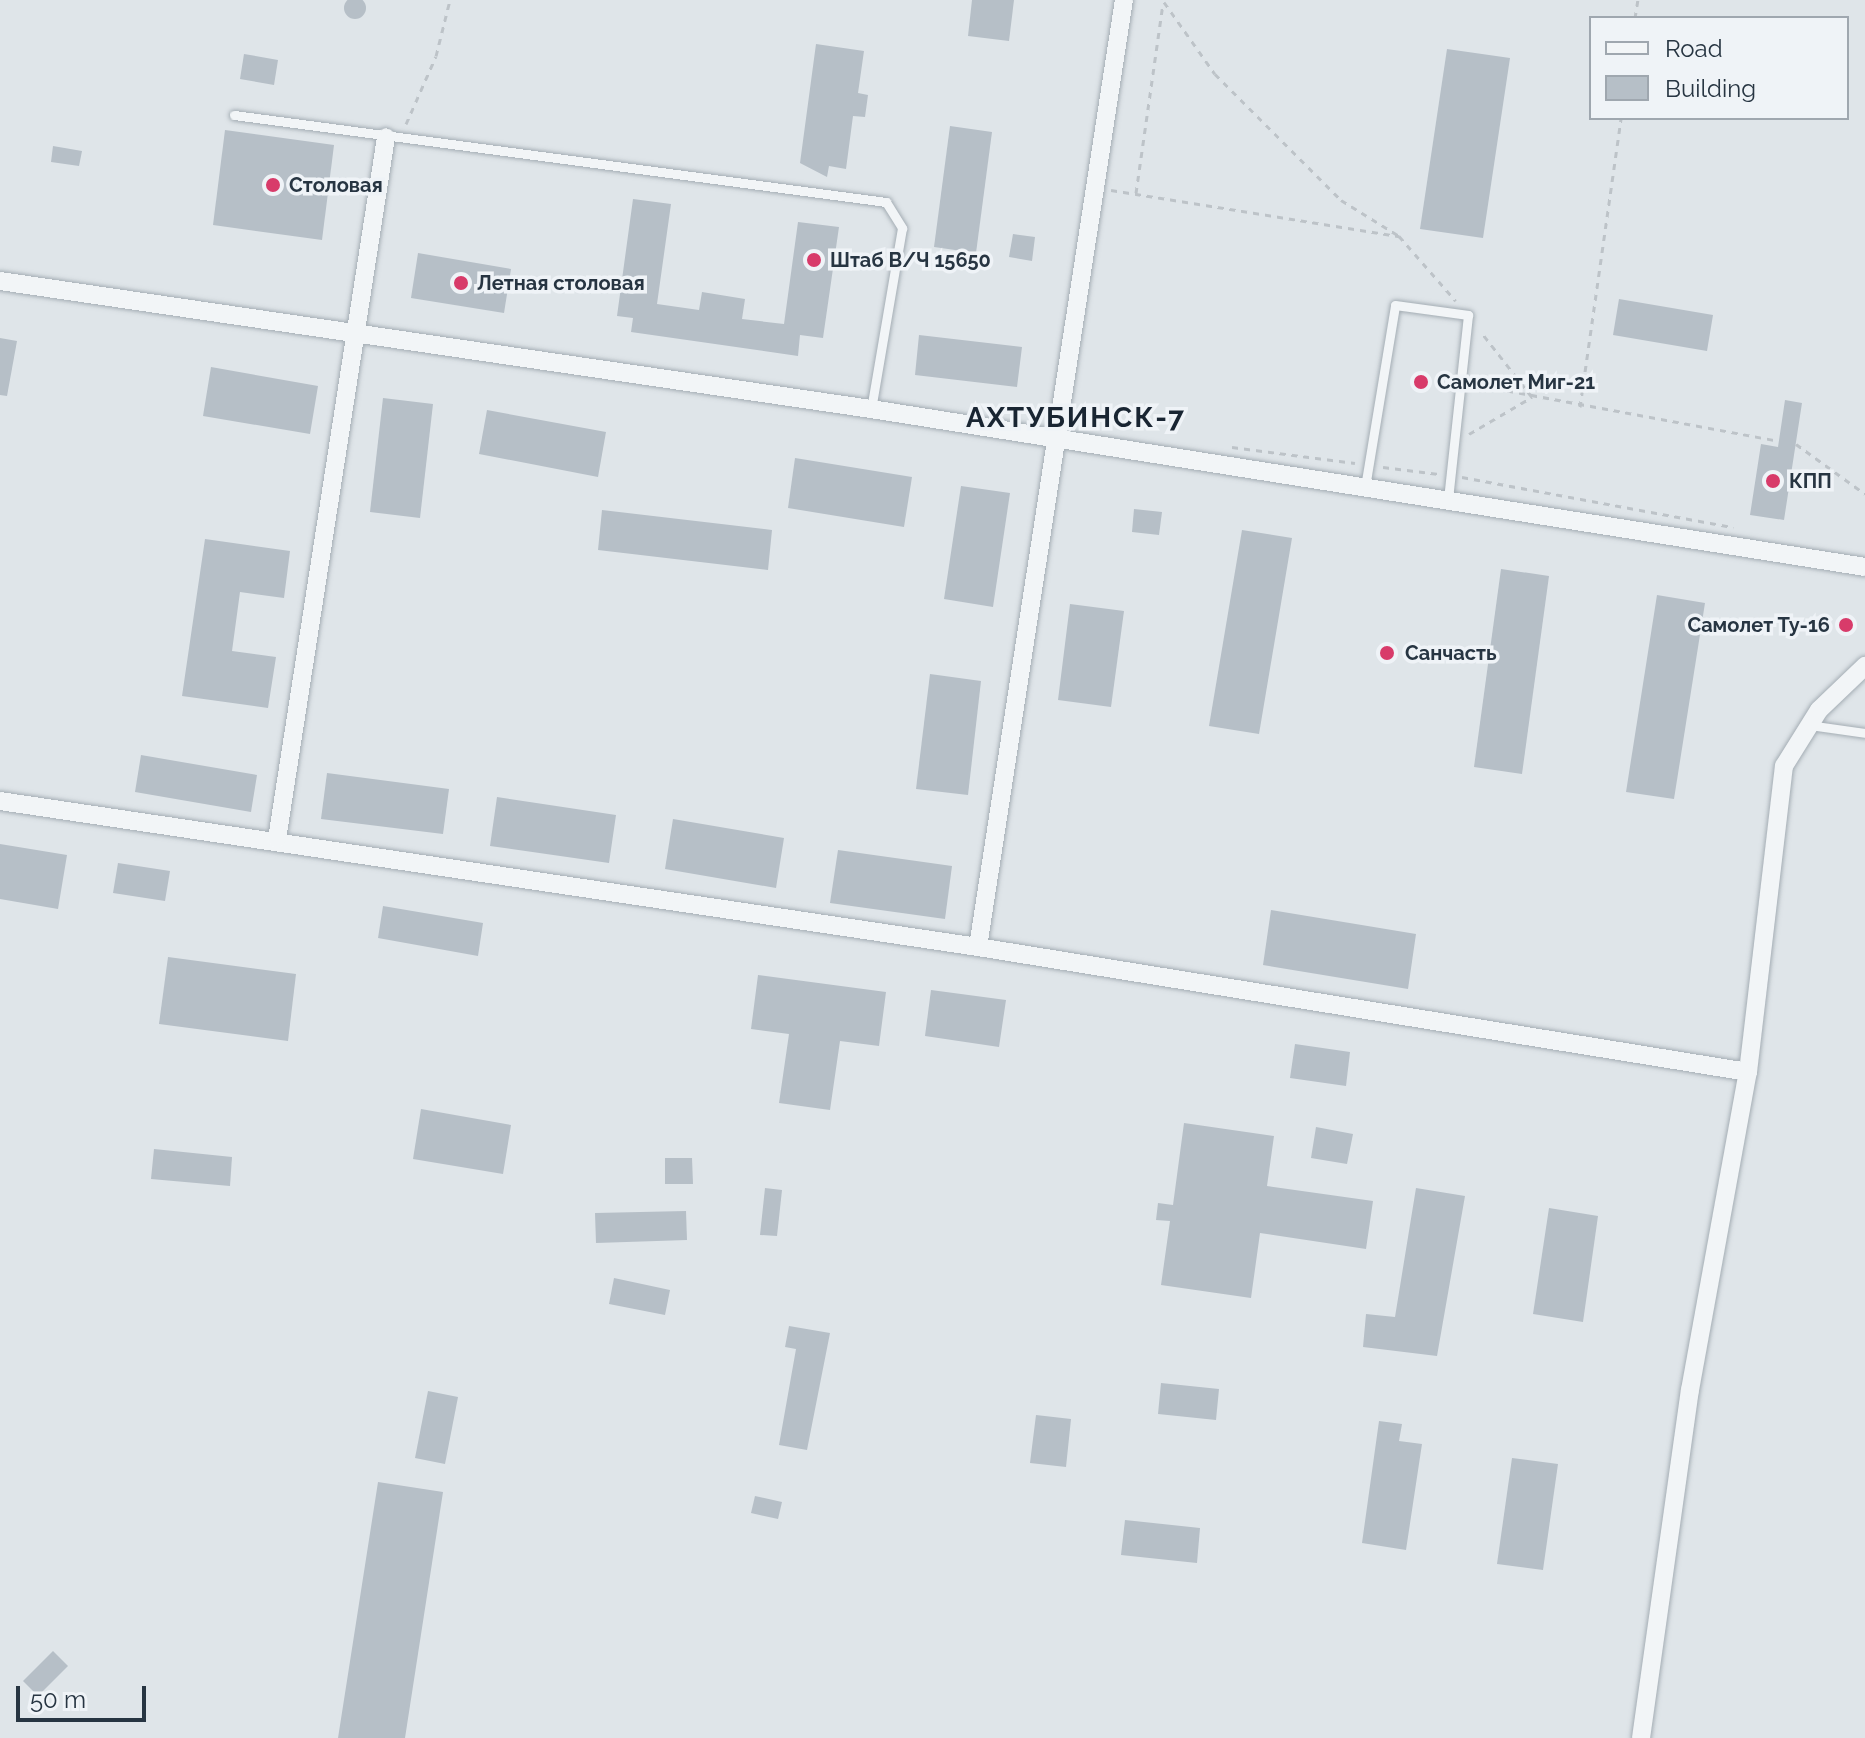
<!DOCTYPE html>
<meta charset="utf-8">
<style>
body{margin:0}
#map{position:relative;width:1865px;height:1738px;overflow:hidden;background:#dfe5e9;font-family:Raleway,sans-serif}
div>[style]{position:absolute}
.building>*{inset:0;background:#b6bfc7}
.round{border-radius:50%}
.path>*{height:3px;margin-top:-1.5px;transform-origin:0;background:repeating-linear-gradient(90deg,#bdc3c8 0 6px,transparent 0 12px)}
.roads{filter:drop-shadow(0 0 2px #a4adb4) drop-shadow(0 0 2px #a4adb4)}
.lane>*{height:9px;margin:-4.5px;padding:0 4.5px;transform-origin:4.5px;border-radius:4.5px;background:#f2f5f7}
.street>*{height:18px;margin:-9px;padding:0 9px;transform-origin:9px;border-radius:9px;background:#f2f5f7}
.dots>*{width:22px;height:22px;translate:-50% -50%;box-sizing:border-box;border:4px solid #eff3f7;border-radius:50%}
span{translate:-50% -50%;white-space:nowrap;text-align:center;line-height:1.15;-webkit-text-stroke:7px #eff3f7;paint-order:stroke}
.poi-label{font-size:20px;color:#273542;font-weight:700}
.left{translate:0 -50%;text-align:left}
.right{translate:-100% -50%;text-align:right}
.district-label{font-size:28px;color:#192532;font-weight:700;letter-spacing:2px}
.legend{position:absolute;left:1589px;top:16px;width:260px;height:104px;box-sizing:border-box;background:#eff3f7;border:2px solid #9fa7af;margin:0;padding:10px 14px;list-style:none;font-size:24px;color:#273542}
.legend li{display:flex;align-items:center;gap:16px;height:40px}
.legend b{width:40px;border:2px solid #9fa7af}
.scale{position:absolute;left:16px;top:1686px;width:130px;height:36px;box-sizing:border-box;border:4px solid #273542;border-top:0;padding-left:10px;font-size:24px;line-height:28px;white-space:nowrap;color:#273542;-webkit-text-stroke:6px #eff3f7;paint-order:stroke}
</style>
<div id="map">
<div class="building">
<div class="round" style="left:344px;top:-3px;width:22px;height:22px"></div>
<div style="clip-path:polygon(972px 0,1014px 0,1009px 41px,968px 36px)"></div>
<div style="clip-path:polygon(816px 44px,864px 51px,858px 93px,868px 95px,865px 117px,853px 116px,846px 169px,829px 166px,827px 177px,800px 163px)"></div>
<div style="clip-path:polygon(1447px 49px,1510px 58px,1483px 238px,1420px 229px)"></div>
<div style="clip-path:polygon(244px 54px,278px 60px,274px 85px,240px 79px)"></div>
<div style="clip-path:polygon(950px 126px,992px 132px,976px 253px,934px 247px)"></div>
<div style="clip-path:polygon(225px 130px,334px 145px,322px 240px,213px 225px)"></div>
<div style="clip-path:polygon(53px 146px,82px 151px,79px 166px,51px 162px)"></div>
<div style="clip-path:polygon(633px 199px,671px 204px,657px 304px,699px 310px,702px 292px,745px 299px,742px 319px,784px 324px,798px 222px,839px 227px,823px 338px,800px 335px,798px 356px,631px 332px,633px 318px,617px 316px)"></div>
<div style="clip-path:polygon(1013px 234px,1035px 237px,1032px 261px,1009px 257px)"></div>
<div style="clip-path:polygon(418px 253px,511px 269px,504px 313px,411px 298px)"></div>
<div style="clip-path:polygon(1619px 299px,1713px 315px,1707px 351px,1613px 335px)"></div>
<div style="clip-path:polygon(919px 335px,1022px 347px,1017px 387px,915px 375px)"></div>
<div style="clip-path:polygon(0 338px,17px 341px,7px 396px,0 395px)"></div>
<div style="clip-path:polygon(211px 367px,318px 386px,310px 434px,203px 416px)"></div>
<div style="clip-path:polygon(383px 398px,433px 404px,420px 518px,370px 512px)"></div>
<div style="clip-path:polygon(1785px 400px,1802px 403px,1784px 520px,1750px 515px,1761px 444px,1778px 447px)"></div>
<div style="clip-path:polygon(487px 410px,606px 432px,598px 477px,479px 454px)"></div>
<div style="clip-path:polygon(795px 458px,912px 477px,904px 527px,788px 508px)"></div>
<div style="clip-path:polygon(961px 486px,1010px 493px,993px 607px,944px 599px)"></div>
<div style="clip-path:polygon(1134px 509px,1162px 512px,1159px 535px,1132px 532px)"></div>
<div style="clip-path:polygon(602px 510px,772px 530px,768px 570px,598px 550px)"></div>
<div style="clip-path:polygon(1242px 530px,1292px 538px,1259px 734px,1209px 726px)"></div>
<div style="clip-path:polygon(205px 539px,290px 551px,284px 598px,240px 592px,232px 651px,276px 657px,268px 708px,182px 696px)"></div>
<div style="clip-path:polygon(1501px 569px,1549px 576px,1522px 774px,1474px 767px)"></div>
<div style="clip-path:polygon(1657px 595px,1705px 603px,1674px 799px,1626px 792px)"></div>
<div style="clip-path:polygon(1070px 604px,1124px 611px,1111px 707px,1058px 700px)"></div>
<div style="clip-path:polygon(930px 674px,981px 681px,968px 795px,916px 789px)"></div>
<div style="clip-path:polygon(141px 755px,257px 775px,251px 812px,135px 792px)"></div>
<div style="clip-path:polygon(327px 773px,449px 789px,443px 834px,321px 819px)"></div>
<div style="clip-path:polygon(497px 797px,616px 815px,609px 863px,490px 846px)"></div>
<div style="clip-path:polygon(673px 819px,784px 838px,776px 888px,665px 869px)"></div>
<div style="clip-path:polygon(0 844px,67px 855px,58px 909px,0 899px)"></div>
<div style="clip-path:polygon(838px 850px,952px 866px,945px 919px,830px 903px)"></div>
<div style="clip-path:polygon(118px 863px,170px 871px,165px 901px,113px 893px)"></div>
<div style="clip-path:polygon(383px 906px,483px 923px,478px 956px,378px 938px)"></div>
<div style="clip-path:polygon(1271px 910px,1416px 934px,1408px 989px,1263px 965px)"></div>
<div style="clip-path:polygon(168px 957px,296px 974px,288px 1041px,159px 1024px)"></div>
<div style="clip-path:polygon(758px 975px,886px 992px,879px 1046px,840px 1041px,830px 1110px,779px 1103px,789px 1034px,751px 1029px)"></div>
<div style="clip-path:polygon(931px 990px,1006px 1000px,999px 1047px,925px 1036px)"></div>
<div style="clip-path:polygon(1295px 1044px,1350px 1052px,1346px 1086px,1290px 1078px)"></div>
<div style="clip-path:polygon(421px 1109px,511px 1125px,503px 1174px,413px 1159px)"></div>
<div style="clip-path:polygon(1184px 1123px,1274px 1136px,1267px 1186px,1373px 1201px,1366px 1249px,1260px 1233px,1251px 1298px,1161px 1285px,1170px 1221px,1156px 1220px,1158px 1203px,1173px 1205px)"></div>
<div style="clip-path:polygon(1316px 1127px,1353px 1134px,1347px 1164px,1311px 1158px)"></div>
<div style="clip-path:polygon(154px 1149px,232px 1157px,230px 1186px,151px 1179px)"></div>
<div style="clip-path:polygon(665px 1158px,692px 1158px,693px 1184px,665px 1184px)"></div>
<div style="clip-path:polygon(765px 1188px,782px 1190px,777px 1236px,760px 1235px)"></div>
<div style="clip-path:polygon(1416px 1188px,1465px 1196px,1437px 1356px,1363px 1347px,1366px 1314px,1395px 1317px)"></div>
<div style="clip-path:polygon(1549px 1208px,1598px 1216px,1583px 1322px,1533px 1314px)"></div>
<div style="clip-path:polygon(686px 1211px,687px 1240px,596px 1243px,595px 1213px)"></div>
<div style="clip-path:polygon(614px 1278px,670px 1290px,665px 1315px,609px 1304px)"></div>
<div style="clip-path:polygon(789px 1326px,830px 1333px,807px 1450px,779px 1445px,796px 1349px,785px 1347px)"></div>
<div style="clip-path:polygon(1161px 1383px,1219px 1389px,1216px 1420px,1158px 1414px)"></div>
<div style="clip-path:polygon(428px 1391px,458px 1397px,445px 1464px,415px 1458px)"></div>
<div style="clip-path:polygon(1036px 1415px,1071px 1419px,1066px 1467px,1030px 1463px)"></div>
<div style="clip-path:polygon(1379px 1421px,1402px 1424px,1399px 1441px,1422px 1444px,1406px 1550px,1362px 1543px)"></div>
<div style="clip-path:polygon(1512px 1458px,1558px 1464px,1543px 1570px,1497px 1564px)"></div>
<div style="clip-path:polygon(378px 1482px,443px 1492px,405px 1738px,338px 1738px)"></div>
<div style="clip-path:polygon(755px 1496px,782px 1502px,778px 1519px,751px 1513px)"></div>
<div style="clip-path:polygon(1125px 1520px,1200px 1528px,1197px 1563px,1121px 1555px)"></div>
<div style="clip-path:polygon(53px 1651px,68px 1666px,38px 1696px,23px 1681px)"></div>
</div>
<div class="path">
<div style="left:1164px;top:2px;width:88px;rotate:54.7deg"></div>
<div style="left:1215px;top:74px;width:178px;rotate:45deg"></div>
<div style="left:1341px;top:200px;width:68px;rotate:31.8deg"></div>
<div style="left:1399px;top:236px;width:86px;rotate:48.8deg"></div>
<div style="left:1635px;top:18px;width:18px;rotate:-81deg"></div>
<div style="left:406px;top:124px;width:74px;rotate:-66.2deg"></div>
<div style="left:436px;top:56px;width:58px;rotate:-76deg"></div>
<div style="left:1111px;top:190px;width:292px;rotate:9.1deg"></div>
<div style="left:1136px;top:193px;width:192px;rotate:-81.9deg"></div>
<div style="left:1472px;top:384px;width:312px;rotate:10.5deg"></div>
<div style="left:1081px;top:404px;width:28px;rotate:51deg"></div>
<div style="left:1580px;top:407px;width:292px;rotate:-81.9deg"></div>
<div style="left:1469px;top:434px;width:73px;rotate:-30.4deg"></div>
<div style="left:1532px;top:397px;width:83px;rotate:-128.1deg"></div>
<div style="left:1796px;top:444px;width:85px;rotate:35.9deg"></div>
<div style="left:1232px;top:447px;width:124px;rotate:7.4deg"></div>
<div style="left:1383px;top:467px;width:56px;rotate:7.1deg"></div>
<div style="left:1462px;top:477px;width:276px;rotate:10.5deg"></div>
</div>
<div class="roads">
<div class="lane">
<div style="left:234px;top:115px;width:658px;rotate:7.6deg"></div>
<div style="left:886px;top:202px;width:31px;rotate:58deg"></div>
<div style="left:902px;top:228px;width:184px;rotate:99.7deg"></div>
<div style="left:1365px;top:487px;width:184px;rotate:-80.6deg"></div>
<div style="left:1395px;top:305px;width:74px;rotate:7.8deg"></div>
<div style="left:1468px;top:315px;width:186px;rotate:96.2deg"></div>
<div style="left:1809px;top:725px;width:57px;rotate:8.1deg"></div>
</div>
<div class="street">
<div style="left:0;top:281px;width:880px;rotate:8.36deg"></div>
<div style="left:871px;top:409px;width:1006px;rotate:9.03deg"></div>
<div style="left:0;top:801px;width:989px;rotate:8.49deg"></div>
<div style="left:978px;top:947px;width:780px;rotate:9.22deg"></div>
<div style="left:277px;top:839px;width:710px;rotate:-81.17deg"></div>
<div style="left:978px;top:947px;width:958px;rotate:-81.24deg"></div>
<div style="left:1641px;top:1738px;width:351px;rotate:-82deg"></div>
<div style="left:1690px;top:1390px;width:323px;rotate:-79.7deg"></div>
<div style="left:1748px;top:1072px;width:308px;rotate:-83.3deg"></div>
<div style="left:1784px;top:766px;width:66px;rotate:-58deg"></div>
<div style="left:1819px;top:710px;width:64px;rotate:-43.7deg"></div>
</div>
</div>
<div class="dots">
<div style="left:273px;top:185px;background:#d83b6a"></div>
<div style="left:814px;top:260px;background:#d83b6a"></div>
<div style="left:461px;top:283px;background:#d83b6a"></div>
<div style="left:1421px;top:382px;background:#d83b6a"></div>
<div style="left:1773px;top:481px;background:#d83b6a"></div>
<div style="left:1846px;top:625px;background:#d83b6a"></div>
<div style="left:1387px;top:653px;background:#d83b6a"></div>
</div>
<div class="poi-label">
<span class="left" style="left:289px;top:185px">Столовая</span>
<span class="left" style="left:830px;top:260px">Штаб В/Ч 15650</span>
<span class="left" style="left:477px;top:283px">Летная столовая</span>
<span class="left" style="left:1437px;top:382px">Самолет Миг-21</span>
<span class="left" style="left:1789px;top:481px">КПП</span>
<span class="right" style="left:1830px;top:625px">Самолет Ту-16</span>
<span class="left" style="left:1405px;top:653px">Санчасть</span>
</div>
<div class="district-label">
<span style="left:1076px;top:418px">АХТУБИНСК-7</span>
</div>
<ul class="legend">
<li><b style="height:10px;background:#f2f5f7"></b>Road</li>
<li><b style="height:22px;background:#b6bfc7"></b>Building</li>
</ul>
<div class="scale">50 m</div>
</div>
